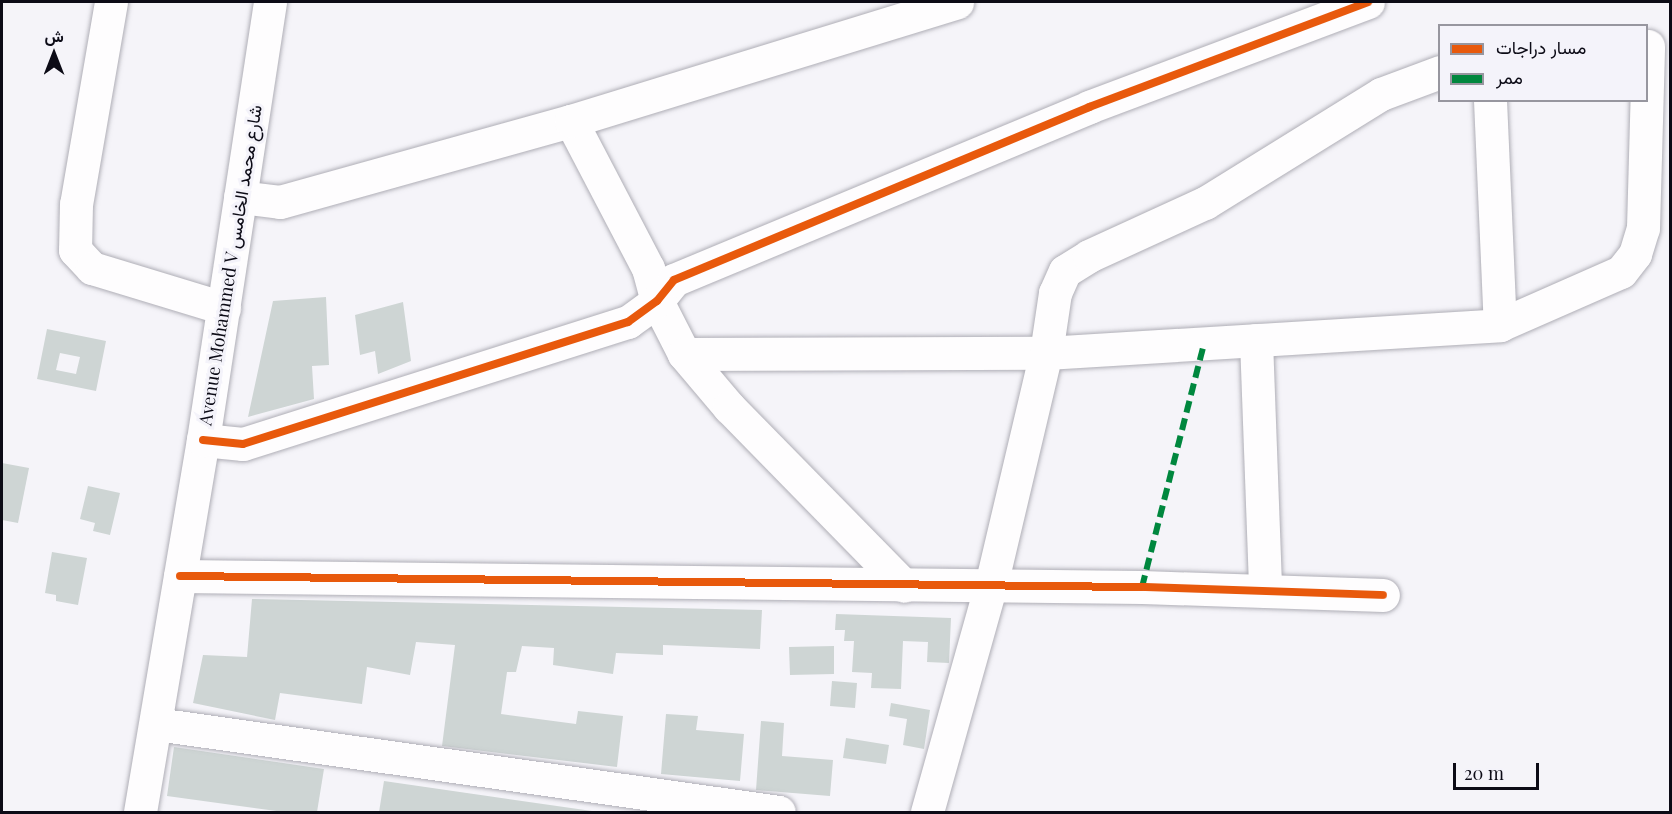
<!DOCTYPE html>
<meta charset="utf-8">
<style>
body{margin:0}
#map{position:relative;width:1672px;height:814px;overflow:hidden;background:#f5f4f9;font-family:"Playfair Display",Vazirmatn,serif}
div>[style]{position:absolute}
.building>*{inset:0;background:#ced5d4}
.roads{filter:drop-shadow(0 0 2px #afaeb6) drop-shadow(0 0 2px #afaeb6)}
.minor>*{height:33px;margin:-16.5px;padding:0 16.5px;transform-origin:16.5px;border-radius:16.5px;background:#fefdfe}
.quiet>*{height:6px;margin-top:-3px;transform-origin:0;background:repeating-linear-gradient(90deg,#00873e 0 12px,transparent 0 18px)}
.cycleway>*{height:8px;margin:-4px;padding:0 4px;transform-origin:4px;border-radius:4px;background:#e8590c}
span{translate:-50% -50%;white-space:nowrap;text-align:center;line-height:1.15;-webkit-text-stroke:6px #f4f3fa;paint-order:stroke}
.street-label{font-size:18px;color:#0c0b16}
.frame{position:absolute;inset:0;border:3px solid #0c0b16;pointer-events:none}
.legend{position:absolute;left:1438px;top:24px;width:210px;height:78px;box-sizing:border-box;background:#f4f3fa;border:2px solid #97969f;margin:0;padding:8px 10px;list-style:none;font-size:18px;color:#0c0b16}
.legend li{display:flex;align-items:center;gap:12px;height:30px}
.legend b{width:30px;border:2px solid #97969f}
.north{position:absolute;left:24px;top:24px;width:60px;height:60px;-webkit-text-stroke:4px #f4f3fa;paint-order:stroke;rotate:0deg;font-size:16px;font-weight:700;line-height:24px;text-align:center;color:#0c0b16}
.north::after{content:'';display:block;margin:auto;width:21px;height:27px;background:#0c0b16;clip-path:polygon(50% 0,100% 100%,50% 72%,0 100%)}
.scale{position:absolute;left:1453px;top:763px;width:86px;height:27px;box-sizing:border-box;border:3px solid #0c0b16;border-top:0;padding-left:8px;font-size:18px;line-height:21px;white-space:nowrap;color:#0c0b16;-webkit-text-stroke:4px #f4f3fa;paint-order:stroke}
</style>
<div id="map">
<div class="building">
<div style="clip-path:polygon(326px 297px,329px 365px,312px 366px,314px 399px,248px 417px,273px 301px)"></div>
<div style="clip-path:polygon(403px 302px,411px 361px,378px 374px,375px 351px,360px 355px,355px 315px)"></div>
<div style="clip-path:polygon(evenodd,47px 329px,106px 341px,96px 391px,37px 379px,47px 329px,60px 353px,80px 357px,76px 374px,56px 370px,60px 353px)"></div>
<div style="clip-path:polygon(2px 463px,29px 468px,18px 523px,2px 520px)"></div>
<div style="clip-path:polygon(88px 486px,120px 493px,110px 535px,93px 531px,95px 523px,80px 519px)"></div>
<div style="clip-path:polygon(52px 552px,87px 558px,78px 605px,56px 601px,56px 595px,45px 593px)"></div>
<div style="clip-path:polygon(252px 599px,762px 610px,760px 649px,663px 645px,663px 655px,616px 653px,613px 674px,553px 665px,554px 648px,522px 646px,516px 672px,507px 672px,501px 714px,576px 724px,578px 711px,623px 716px,617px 767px,442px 746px,455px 645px,416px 642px,410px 675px,367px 667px,362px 704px,280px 693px,275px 720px,193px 703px,203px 655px,247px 657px)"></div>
<div style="clip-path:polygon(836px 614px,951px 618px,949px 663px,927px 662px,928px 642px,903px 641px,901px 689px,871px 688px,872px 673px,852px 672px,854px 641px,844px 641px,845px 630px,835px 630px)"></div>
<div style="clip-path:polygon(834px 646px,834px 674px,790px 675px,789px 647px)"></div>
<div style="clip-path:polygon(832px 681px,857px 683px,855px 708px,830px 706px)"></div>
<div style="clip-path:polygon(891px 703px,930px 710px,924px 749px,903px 745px,907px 719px,889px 716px)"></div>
<div style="clip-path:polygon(666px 714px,698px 716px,696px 730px,744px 734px,740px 781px,661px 774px)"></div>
<div style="clip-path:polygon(761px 721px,784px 723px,782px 756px,833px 760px,830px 796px,756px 790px)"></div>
<div style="clip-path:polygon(846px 738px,889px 745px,886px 764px,843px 758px)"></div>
<div style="clip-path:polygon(174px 747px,324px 769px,317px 812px,284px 812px,167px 796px)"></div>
<div style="clip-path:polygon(384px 781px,592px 811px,591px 812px,379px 812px)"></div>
</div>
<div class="roads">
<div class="minor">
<div style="left:111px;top:2px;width:205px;rotate:99.8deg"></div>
<div style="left:76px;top:204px;width:46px;rotate:91.2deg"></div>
<div style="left:75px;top:250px;width:25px;rotate:47deg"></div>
<div style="left:92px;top:268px;width:138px;rotate:16.9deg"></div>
<div style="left:1490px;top:100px;width:225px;rotate:87.5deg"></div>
<div style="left:571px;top:121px;width:166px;rotate:62.4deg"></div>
<div style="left:648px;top:268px;width:34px;rotate:75deg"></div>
<div style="left:657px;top:301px;width:59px;rotate:63deg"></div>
<div style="left:684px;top:354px;width:70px;rotate:49.7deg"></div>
<div style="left:729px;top:407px;width:250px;rotate:45.6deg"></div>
<div style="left:240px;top:197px;width:40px;rotate:7.1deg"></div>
<div style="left:280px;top:202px;width:302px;rotate:-15.6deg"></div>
<div style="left:571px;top:121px;width:404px;rotate:-17.1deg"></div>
<div style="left:1256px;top:340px;width:251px;rotate:87.9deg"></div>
<div style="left:684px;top:354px;width:362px;rotate:-0.2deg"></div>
<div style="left:1046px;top:353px;width:455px;rotate:-3.5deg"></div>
<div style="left:1500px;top:325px;width:132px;rotate:-23.7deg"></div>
<div style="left:1621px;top:272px;width:23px;rotate:-52deg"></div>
<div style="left:1635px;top:254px;width:27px;rotate:-73deg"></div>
<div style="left:1643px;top:228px;width:182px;rotate:-88.4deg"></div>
<div style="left:203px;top:440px;width:40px;rotate:5.7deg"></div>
<div style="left:243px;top:444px;width:404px;rotate:-17.6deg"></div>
<div style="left:628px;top:322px;width:36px;rotate:-36deg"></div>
<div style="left:657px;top:301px;width:27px;rotate:-51deg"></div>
<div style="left:674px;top:280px;width:450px;rotate:-22.6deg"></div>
<div style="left:1089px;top:107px;width:298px;rotate:-20.6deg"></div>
<div style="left:180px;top:576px;width:962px;rotate:0.66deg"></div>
<div style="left:1142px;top:587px;width:241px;rotate:1.9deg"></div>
<div style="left:156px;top:724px;width:629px;rotate:8.04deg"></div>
<div style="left:140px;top:812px;width:377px;rotate:-80.4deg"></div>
<div style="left:203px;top:440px;width:443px;rotate:-81.3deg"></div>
<div style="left:927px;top:812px;width:236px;rotate:-74.3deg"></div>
<div style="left:991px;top:585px;width:238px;rotate:-76.7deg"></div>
<div style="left:1046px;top:353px;width:61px;rotate:-81.5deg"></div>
<div style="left:1055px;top:293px;width:24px;rotate:-66deg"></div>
<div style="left:1065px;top:271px;width:28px;rotate:-32deg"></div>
<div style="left:1089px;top:256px;width:128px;rotate:-24.6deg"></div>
<div style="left:1205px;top:203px;width:207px;rotate:-31.8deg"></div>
<div style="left:1381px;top:94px;width:63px;rotate:-20.4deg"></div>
</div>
</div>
<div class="quiet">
<div style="left:1142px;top:587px;width:252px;rotate:-75.7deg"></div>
</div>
<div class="cycleway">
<div style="left:203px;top:440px;width:40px;rotate:5.7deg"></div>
<div style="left:243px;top:444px;width:404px;rotate:-17.6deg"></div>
<div style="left:628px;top:322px;width:36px;rotate:-36deg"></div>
<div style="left:657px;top:301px;width:27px;rotate:-51deg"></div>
<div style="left:674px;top:280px;width:450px;rotate:-22.6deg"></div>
<div style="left:1089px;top:107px;width:298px;rotate:-20.6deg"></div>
<div style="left:180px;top:576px;width:962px;rotate:0.66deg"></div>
<div style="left:1142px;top:587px;width:241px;rotate:1.9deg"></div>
</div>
<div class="street-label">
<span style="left:230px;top:265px;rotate:-81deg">Avenue Mohammed V شارع محمد الخامس</span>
</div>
<div class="frame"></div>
<ul class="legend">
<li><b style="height:8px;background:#e8590c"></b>مسار دراجات</li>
<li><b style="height:8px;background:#00873e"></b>ممر</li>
</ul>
<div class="north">ش</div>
<div class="scale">20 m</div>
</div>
